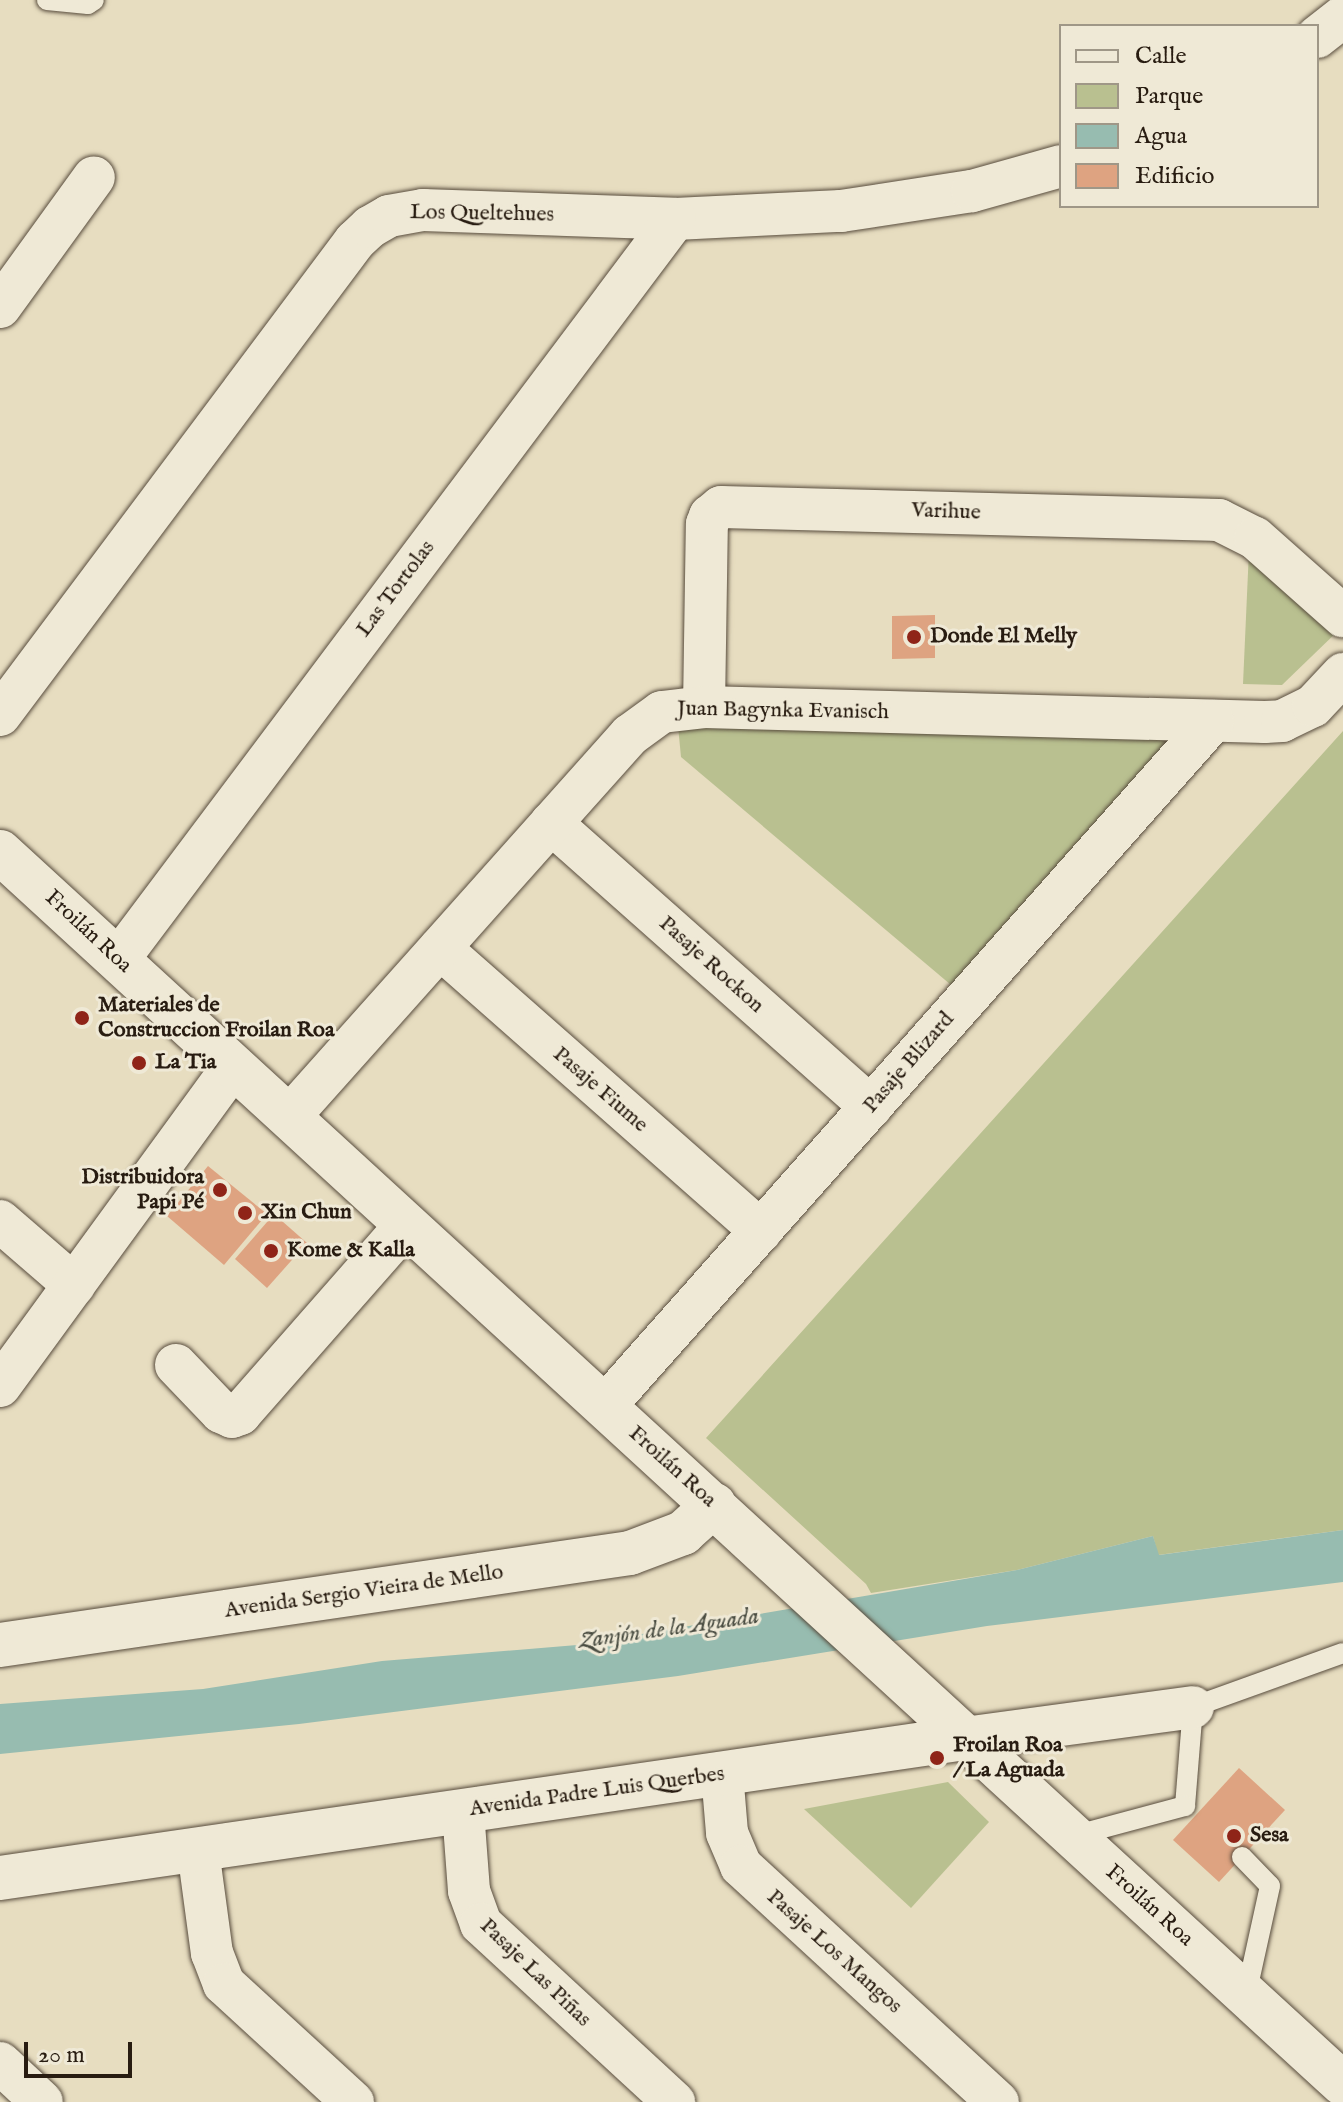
<!DOCTYPE html>
<meta charset="utf-8">
<style>
body{margin:0}
#map{position:relative;width:1343px;height:2102px;overflow:hidden;background:#e7ddc0;font-family:"IM FELL English",serif}
div>[style]{position:absolute}
.green>*{inset:0;background:#b9c090}
.water>*{inset:0;background:#97bcb0}
.building>*{inset:0;background:#dea381}
.roads{filter:drop-shadow(0 0 2px #584c3d) drop-shadow(0 0 2px #584c3d)}
.service>*{height:20px;margin:-10px;padding:0 10px;transform-origin:10px;border-radius:10px;background:#efe9d6}
.minor>*{height:42px;margin:-21px;padding:0 21px;transform-origin:21px;border-radius:21px;background:#efe9d6}
.secondary>*{height:44px;margin:-22px;padding:0 22px;transform-origin:22px;border-radius:22px;background:#efe9d6}
.dots>*{width:22px;height:22px;translate:-50% -50%;box-sizing:border-box;border:4px solid #efe9d6;border-radius:50%}
span{translate:-50% -50%;white-space:nowrap;text-align:center;line-height:1.15;-webkit-text-stroke:6px #efe9d6;paint-order:stroke}
.street-label{font-size:22px;color:#281c11}
.poi-label{font-size:22px;color:#281c11;font-weight:700}
.left{translate:0 -50%;text-align:left}
.right{translate:-100% -50%;text-align:right}
.water-label{font-size:24px;color:#494c41;font-style:italic}
.legend{position:absolute;left:1059px;top:24px;width:260px;height:184px;box-sizing:border-box;background:#efe9d6;border:2px solid #9f9787;margin:0;padding:10px 14px;list-style:none;font-size:24px;color:#281c11}
.legend li{display:flex;align-items:center;gap:16px;height:40px}
.legend b{width:40px;border:2px solid #9f9787}
.scale{position:absolute;left:24px;top:2042px;width:108px;height:36px;box-sizing:border-box;border:4px solid #281c11;border-top:0;padding-left:10px;font-size:24px;line-height:28px;white-space:nowrap;color:#281c11;-webkit-text-stroke:6px #efe9d6;paint-order:stroke}
</style>
<div id="map">
<div class="green">
<div style="clip-path:polygon(1249px 550px,1340px 629px,1282px 685px,1243px 684px)"></div>
<div style="clip-path:polygon(678px 726px,1182px 740px,957px 990px,681px 757px)"></div>
<div style="clip-path:polygon(1343px 731px,1343px 1530px,1158px 1555px,1153px 1536px,1017px 1570px,871px 1593px,866px 1584px,706px 1438px)"></div>
<div style="clip-path:polygon(948px 1782px,989px 1822px,911px 1908px,804px 1809px)"></div>
</div>
<div class="water">
<div style="clip-path:polygon(1343px 1530px,1343px 1582px,987px 1626px,678px 1676px,299px 1724px,0 1754px,0 1704px,203px 1689px,382px 1661px,577px 1645px,1017px 1570px,1153px 1536px,1159px 1555px)"></div>
</div>
<div class="building">
<div style="clip-path:polygon(935px 615px,935px 658px,892px 659px,892px 616px)"></div>
<div style="clip-path:polygon(208px 1166px,267px 1214px,224px 1265px,167px 1216px)"></div>
<div style="clip-path:polygon(274px 1214px,307px 1243px,267px 1288px,235px 1259px)"></div>
<div style="clip-path:polygon(1239px 1768px,1285px 1810px,1219px 1882px,1173px 1840px)"></div>
</div>
<div class="roads">
<div class="service">
<div style="left:47px;top:0;width:41px;rotate:5.6deg"></div>
<div style="left:88px;top:4px;width:7px;rotate:-34deg"></div>
<div style="left:1185px;top:1806px;width:99px;rotate:-85.4deg"></div>
<div style="left:1193px;top:1707px;width:159px;rotate:-19.8deg"></div>
<div style="left:1073px;top:1836px;width:116px;rotate:-15deg"></div>
<div style="left:1242px;top:1857px;width:40px;rotate:46deg"></div>
<div style="left:1270px;top:1886px;width:112px;rotate:102.4deg"></div>
</div>
<div class="minor">
<div style="left:1317px;top:37px;width:33px;rotate:-38deg"></div>
<div style="left:0;top:307px;width:160px;rotate:-54.1deg"></div>
<div style="left:704px;top:707px;width:183px;rotate:-89.1deg"></div>
<div style="left:707px;top:524px;width:9px;rotate:-69deg"></div>
<div style="left:710px;top:516px;width:14px;rotate:-39deg"></div>
<div style="left:721px;top:507px;width:498px;rotate:1.5deg"></div>
<div style="left:1219px;top:520px;width:40px;rotate:26.6deg"></div>
<div style="left:1255px;top:538px;width:118px;rotate:41.6deg"></div>
<div style="left:0;top:715px;width:592px;rotate:-53.17deg"></div>
<div style="left:355px;top:241px;width:21px;rotate:-43deg"></div>
<div style="left:370px;top:227px;width:22px;rotate:-30deg"></div>
<div style="left:389px;top:216px;width:35px;rotate:-10deg"></div>
<div style="left:423px;top:210px;width:252px;rotate:2deg"></div>
<div style="left:675px;top:219px;width:166px;rotate:-2.8deg"></div>
<div style="left:841px;top:211px;width:133px;rotate:-8.7deg"></div>
<div style="left:972px;top:191px;width:92px;rotate:-15.7deg"></div>
<div style="left:551px;top:823px;width:428px;rotate:41.6deg"></div>
<div style="left:440px;top:948px;width:428px;rotate:41.4deg"></div>
<div style="left:118px;top:960px;width:927px;rotate:-53.07deg"></div>
<div style="left:289px;top:1117px;width:512px;rotate:-48.25deg"></div>
<div style="left:630px;top:735px;width:39px;rotate:-36deg"></div>
<div style="left:662px;top:712px;width:42px;rotate:-6.8deg"></div>
<div style="left:704px;top:707px;width:561px;rotate:1.53deg"></div>
<div style="left:1265px;top:722px;width:17px;rotate:-3deg"></div>
<div style="left:1282px;top:721px;width:34px;rotate:-26deg"></div>
<div style="left:1313px;top:706px;width:44px;rotate:-46.8deg"></div>
<div style="left:0;top:1221px;width:98px;rotate:40.9deg"></div>
<div style="left:176px;top:1365px;width:65px;rotate:46.2deg"></div>
<div style="left:221px;top:1412px;width:12px;rotate:24deg"></div>
<div style="left:232px;top:1417px;width:9px;rotate:-21deg"></div>
<div style="left:240px;top:1414px;width:252px;rotate:-48.7deg"></div>
<div style="left:0;top:1386px;width:396px;rotate:-53.9deg"></div>
<div style="left:605px;top:1406px;width:916px;rotate:-48.41deg"></div>
<div style="left:965px;top:1738px;width:230px;rotate:-7.7deg"></div>
<div style="left:722px;top:1773px;width:60px;rotate:85.2deg"></div>
<div style="left:727px;top:1833px;width:36px;rotate:67deg"></div>
<div style="left:741px;top:1866px;width:349px;rotate:42.6deg"></div>
<div style="left:463px;top:1811px;width:80px;rotate:85.7deg"></div>
<div style="left:469px;top:1891px;width:35px;rotate:70deg"></div>
<div style="left:481px;top:1924px;width:263px;rotate:42.7deg"></div>
<div style="left:198px;top:1850px;width:104px;rotate:82.3deg"></div>
<div style="left:212px;top:1953px;width:33px;rotate:69deg"></div>
<div style="left:224px;top:1984px;width:175px;rotate:42.5deg"></div>
<div style="left:0;top:2063px;width:57px;rotate:42.9deg"></div>
</div>
<div class="secondary">
<div style="left:0;top:852px;width:1822px;rotate:42.53deg"></div>
<div style="left:0;top:1645px;width:637px;rotate:-8.31deg"></div>
<div style="left:630px;top:1553px;width:57px;rotate:-20.7deg"></div>
<div style="left:683px;top:1533px;width:42px;rotate:-42.1deg"></div>
<div style="left:0;top:1878px;width:975px;rotate:-8.25deg"></div>
</div>
</div>
<div class="dots">
<div style="left:914px;top:637px;background:#8f2418"></div>
<div style="left:82px;top:1018px;background:#8f2418"></div>
<div style="left:139px;top:1063px;background:#8f2418"></div>
<div style="left:220px;top:1190px;background:#8f2418"></div>
<div style="left:245px;top:1213px;background:#8f2418"></div>
<div style="left:271px;top:1251px;background:#8f2418"></div>
<div style="left:937px;top:1758px;background:#8f2418"></div>
<div style="left:1234px;top:1836px;background:#8f2418"></div>
</div>
<div class="street-label">
<span style="left:482px;top:214px;rotate:1deg">Los Queltehues</span>
<span style="left:946px;top:512px;rotate:2deg">Varihue</span>
<span style="left:396px;top:589px;rotate:-53deg">Las Tortolas</span>
<span style="left:783px;top:711px;rotate:1deg">Juan Bagynka Evanisch</span>
<span style="left:88px;top:932px;rotate:43deg">Froilán Roa</span>
<span style="left:711px;top:965px;rotate:42deg">Pasaje Rockon</span>
<span style="left:909px;top:1063px;rotate:-49deg">Pasaje Blizard</span>
<span style="left:600px;top:1090px;rotate:41deg">Pasaje Fiume</span>
<span style="left:672px;top:1467px;rotate:42deg">Froilán Roa</span>
<span style="left:364px;top:1592px;rotate:-8deg">Avenida Sergio Vieira de Mello</span>
<span style="left:597px;top:1792px;rotate:-8deg">Avenida Padre Luis Querbes</span>
<span style="left:1149px;top:1906px;rotate:42deg">Froilán Roa</span>
<span style="left:834px;top:1952px;rotate:42deg">Pasaje Los Mangos</span>
<span style="left:535px;top:1973px;rotate:44deg">Pasaje Las Piñas</span>
</div>
<div class="poi-label">
<span class="left" style="left:930px;top:637px">Donde El Melly</span>
<span class="left" style="left:98px;top:1018px">Materiales de<br>Construccion Froilan Roa</span>
<span class="left" style="left:155px;top:1063px">La Tia</span>
<span class="right" style="left:204px;top:1190px">Distribuidora<br>Papi Pé</span>
<span class="left" style="left:261px;top:1213px">Xin Chun</span>
<span class="left" style="left:287px;top:1251px">Kome &amp; Kalla</span>
<span class="left" style="left:953px;top:1758px">Froilan Roa<br>/ La Aguada</span>
<span class="left" style="left:1250px;top:1836px">Sesa</span>
</div>
<div class="water-label">
<span style="left:669px;top:1629px;rotate:-8deg">Zanjón de la Aguada</span>
</div>
<ul class="legend">
<li><b style="height:10px;background:#efe9d6"></b>Calle</li>
<li><b style="height:22px;background:#b9c090"></b>Parque</li>
<li><b style="height:22px;background:#97bcb0"></b>Agua</li>
<li><b style="height:22px;background:#dea381"></b>Edificio</li>
</ul>
<div class="scale">20 m</div>
</div>
